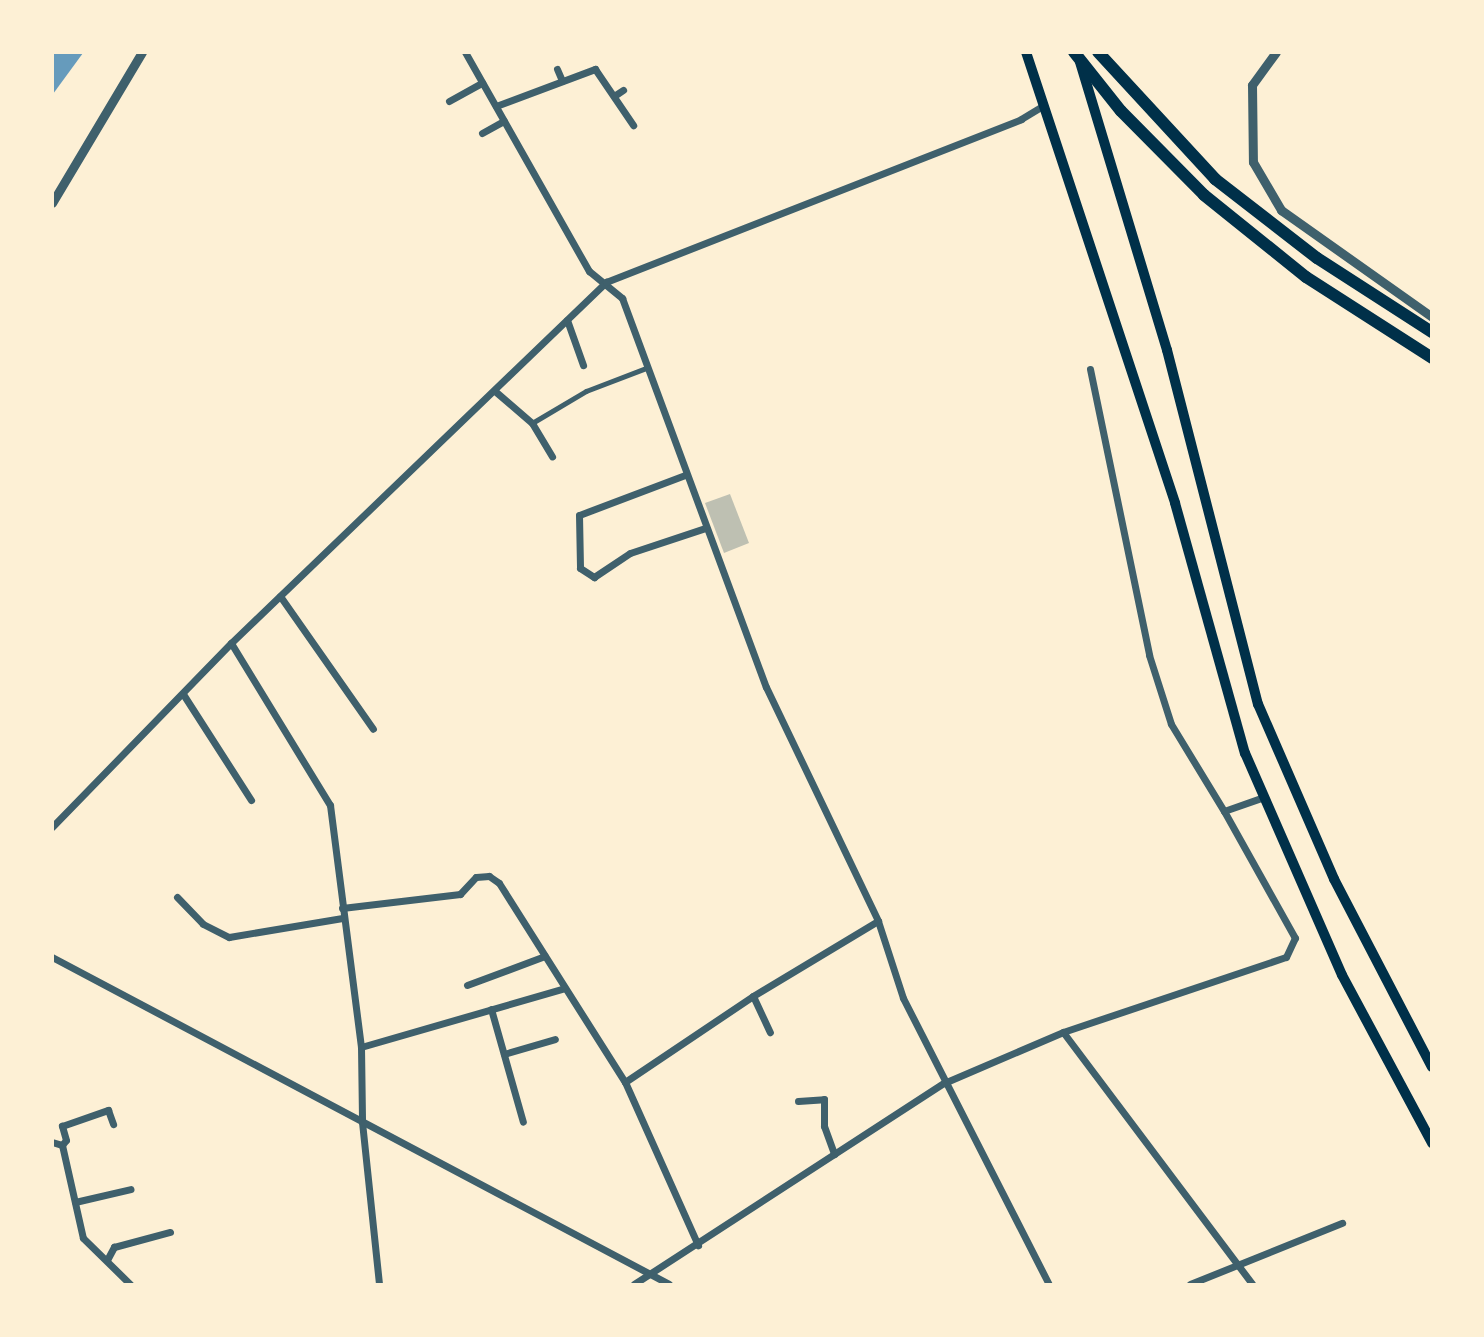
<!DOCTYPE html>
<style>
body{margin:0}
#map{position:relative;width:1484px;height:1337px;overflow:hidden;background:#fdf0d5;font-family:"Asap Condensed",sans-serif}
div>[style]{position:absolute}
.water>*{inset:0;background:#669bbc}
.building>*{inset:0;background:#bec0b2}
.pedestrian>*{height:5px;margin:-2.5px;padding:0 2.5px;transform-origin:2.5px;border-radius:2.5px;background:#3f606c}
.minor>*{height:7px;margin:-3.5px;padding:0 3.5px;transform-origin:3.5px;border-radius:3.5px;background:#3f606c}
.tertiary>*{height:9px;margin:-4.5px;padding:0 4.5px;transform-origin:4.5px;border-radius:4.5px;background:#3f606c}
.primary>*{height:10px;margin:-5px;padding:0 5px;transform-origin:5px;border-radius:5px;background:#003049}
.motorway>*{height:12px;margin:-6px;padding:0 6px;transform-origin:6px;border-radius:6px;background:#003049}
span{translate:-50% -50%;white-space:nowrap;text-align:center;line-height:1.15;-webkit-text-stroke:5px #fdf0d5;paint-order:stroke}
.frame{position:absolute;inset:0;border:54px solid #fdf0d5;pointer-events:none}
</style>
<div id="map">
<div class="water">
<div style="clip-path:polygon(53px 52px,83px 53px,53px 94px,52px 53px)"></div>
</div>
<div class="building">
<div style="clip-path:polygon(730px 494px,749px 543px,724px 553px,705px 503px)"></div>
</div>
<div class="pedestrian">
<div style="left:532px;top:423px;width:63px;rotate:-30.7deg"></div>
<div style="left:586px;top:391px;width:64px;rotate:-21deg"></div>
</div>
<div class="minor">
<div style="left:465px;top:52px;width:252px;rotate:60.5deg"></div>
<div style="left:589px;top:271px;width:43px;rotate:39.3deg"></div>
<div style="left:622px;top:298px;width:415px;rotate:69.7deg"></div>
<div style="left:766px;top:687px;width:259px;rotate:64.4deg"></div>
<div style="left:878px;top:921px;width:81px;rotate:72deg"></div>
<div style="left:903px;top:998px;width:321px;rotate:63deg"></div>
<div style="left:557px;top:69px;width:13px;rotate:67deg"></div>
<div style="left:614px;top:96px;width:11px;rotate:-34deg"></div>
<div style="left:449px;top:101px;width:38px;rotate:-29deg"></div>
<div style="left:496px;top:106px;width:106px;rotate:-20.5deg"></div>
<div style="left:595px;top:69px;width:68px;rotate:55.8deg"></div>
<div style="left:482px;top:133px;width:25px;rotate:-29deg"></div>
<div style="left:567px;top:320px;width:48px;rotate:70.4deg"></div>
<div style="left:1090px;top:369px;width:292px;rotate:78.3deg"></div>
<div style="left:1149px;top:655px;width:72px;rotate:72.3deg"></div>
<div style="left:1171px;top:724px;width:102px;rotate:58.7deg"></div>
<div style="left:496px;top:392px;width:48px;rotate:40.7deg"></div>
<div style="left:532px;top:423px;width:39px;rotate:59deg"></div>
<div style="left:685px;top:475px;width:113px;rotate:159.3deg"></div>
<div style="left:579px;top:515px;width:53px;rotate:88.9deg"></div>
<div style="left:580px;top:568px;width:17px;rotate:33deg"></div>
<div style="left:594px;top:577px;width:43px;rotate:-33.7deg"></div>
<div style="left:630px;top:553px;width:79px;rotate:-18.4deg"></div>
<div style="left:280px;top:596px;width:162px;rotate:55deg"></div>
<div style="left:231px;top:643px;width:190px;rotate:58.6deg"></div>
<div style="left:330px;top:805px;width:244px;rotate:82.7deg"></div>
<div style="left:361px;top:1047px;width:75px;rotate:89.2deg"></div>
<div style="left:362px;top:1122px;width:163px;rotate:84deg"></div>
<div style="left:183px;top:694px;width:126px;rotate:57.3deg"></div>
<div style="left:52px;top:827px;width:257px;rotate:-45.8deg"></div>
<div style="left:231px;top:643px;width:521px;rotate:-43.91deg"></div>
<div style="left:606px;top:282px;width:446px;rotate:-21.4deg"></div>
<div style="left:1021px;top:119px;width:27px;rotate:-31deg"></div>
<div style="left:177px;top:897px;width:37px;rotate:46deg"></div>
<div style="left:203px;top:924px;width:29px;rotate:27deg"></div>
<div style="left:229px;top:937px;width:115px;rotate:-9.5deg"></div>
<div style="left:342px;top:908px;width:119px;rotate:-6.8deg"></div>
<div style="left:460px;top:894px;width:23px;rotate:-47deg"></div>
<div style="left:476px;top:877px;width:13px;rotate:-4deg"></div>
<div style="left:489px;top:876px;width:12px;rotate:35deg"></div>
<div style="left:499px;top:883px;width:236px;rotate:57.7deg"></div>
<div style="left:625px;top:1082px;width:179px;rotate:65.9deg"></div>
<div style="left:52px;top:957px;width:698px;rotate:27.92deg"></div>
<div style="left:467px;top:985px;width:83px;rotate:-20.4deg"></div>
<div style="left:753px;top:996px;width:40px;rotate:65deg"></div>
<div style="left:491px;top:1009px;width:117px;rotate:74.2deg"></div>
<div style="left:1063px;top:1032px;width:315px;rotate:53.1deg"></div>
<div style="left:361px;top:1047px;width:212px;rotate:-16.1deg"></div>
<div style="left:504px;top:1054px;width:53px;rotate:-16.4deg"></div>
<div style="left:625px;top:1082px;width:154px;rotate:-33.9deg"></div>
<div style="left:753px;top:996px;width:146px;rotate:-31deg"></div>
<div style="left:798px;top:1101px;width:26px;rotate:-4deg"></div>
<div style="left:824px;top:1099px;width:27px;rotate:90deg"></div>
<div style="left:824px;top:1126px;width:30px;rotate:70deg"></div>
<div style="left:52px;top:1142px;width:10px;rotate:17deg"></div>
<div style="left:62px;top:1145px;width:95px;rotate:77.3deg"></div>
<div style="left:83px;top:1238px;width:66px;rotate:44.4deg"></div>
<div style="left:62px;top:1145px;width:6px;rotate:-51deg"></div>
<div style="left:66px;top:1140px;width:15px;rotate:-106deg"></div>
<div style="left:62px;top:1126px;width:49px;rotate:-19.2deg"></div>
<div style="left:108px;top:1110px;width:15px;rotate:70deg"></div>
<div style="left:75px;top:1202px;width:57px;rotate:-13.1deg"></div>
<div style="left:107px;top:1260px;width:15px;rotate:-62deg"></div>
<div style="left:114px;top:1247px;width:58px;rotate:-15deg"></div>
<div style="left:634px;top:1284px;width:369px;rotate:-33deg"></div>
<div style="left:944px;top:1083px;width:129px;rotate:-23.2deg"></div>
<div style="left:1063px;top:1032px;width:235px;rotate:-18.6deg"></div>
<div style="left:1286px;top:957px;width:21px;rotate:-65deg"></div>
<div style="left:1295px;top:938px;width:145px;rotate:-119.2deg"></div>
<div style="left:1224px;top:811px;width:42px;rotate:-19.3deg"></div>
<div style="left:1190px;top:1284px;width:164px;rotate:-21.9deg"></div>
</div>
<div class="tertiary">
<div style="left:1276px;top:52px;width:41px;rotate:126deg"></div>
<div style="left:1252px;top:85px;width:77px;rotate:89.3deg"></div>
<div style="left:1253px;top:162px;width:56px;rotate:59.7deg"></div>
<div style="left:1281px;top:210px;width:185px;rotate:35.3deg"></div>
<div style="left:52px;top:203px;width:176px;rotate:-59.2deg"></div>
</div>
<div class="primary">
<div style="left:1026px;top:52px;width:475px;rotate:71.7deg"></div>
<div style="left:1175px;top:503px;width:260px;rotate:74.4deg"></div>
<div style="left:1245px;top:753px;width:242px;rotate:66.4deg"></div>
<div style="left:1342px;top:975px;width:191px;rotate:61.8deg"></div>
<div style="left:1080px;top:62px;width:301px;rotate:73.2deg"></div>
<div style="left:1167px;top:350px;width:366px;rotate:75.6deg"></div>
<div style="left:1258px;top:704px;width:191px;rotate:66.5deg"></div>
<div style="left:1334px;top:879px;width:212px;rotate:62.5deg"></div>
</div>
<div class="motorway">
<div style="left:1074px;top:52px;width:75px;rotate:51.5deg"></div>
<div style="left:1121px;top:111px;width:118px;rotate:45.3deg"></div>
<div style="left:1204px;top:195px;width:131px;rotate:38.8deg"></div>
<div style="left:1306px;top:277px;width:150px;rotate:32.7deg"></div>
<div style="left:1098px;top:52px;width:173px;rotate:47.3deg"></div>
<div style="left:1215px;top:179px;width:129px;rotate:37.8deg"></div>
<div style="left:1317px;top:258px;width:137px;rotate:32.8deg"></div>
</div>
<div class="frame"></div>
</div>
